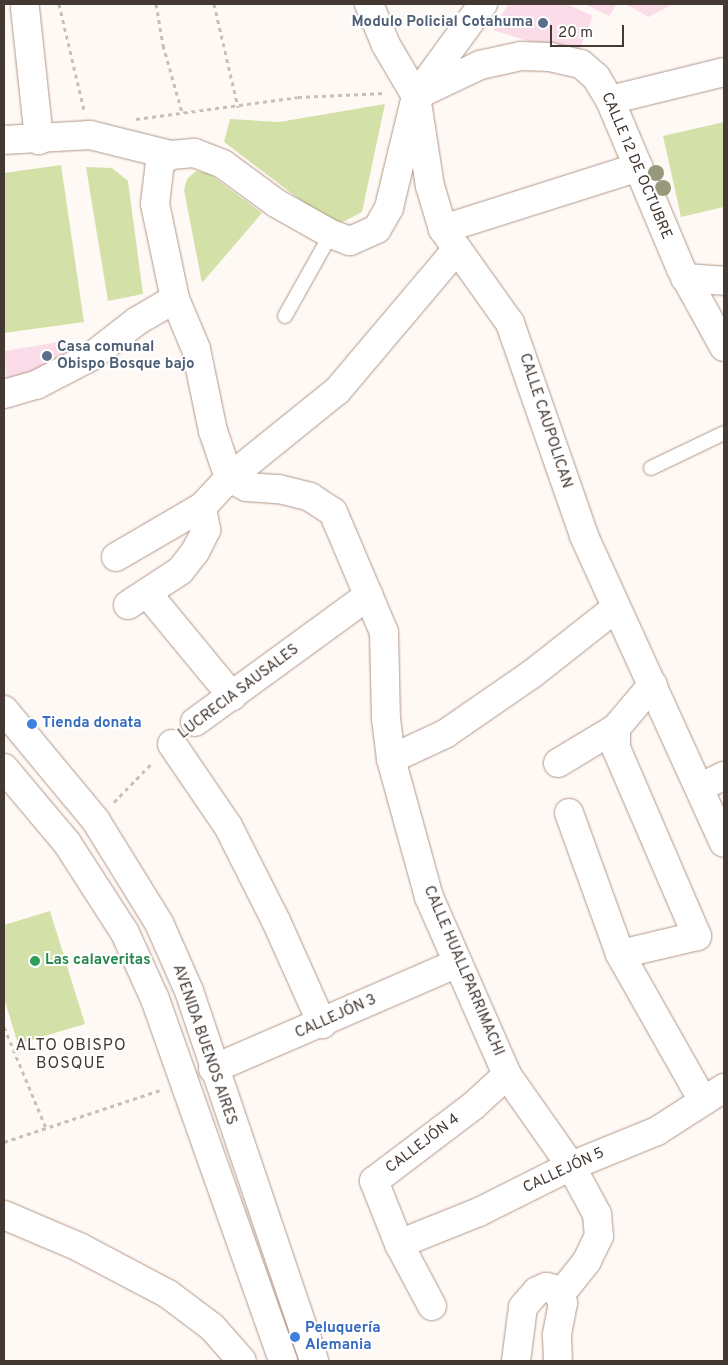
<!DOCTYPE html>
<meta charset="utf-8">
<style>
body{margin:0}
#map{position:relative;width:728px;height:1365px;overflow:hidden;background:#fff9f6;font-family:Overpass,sans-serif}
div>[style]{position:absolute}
.green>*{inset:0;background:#d3e1a8}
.building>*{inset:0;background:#fbddea}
.path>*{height:3px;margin-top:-1.5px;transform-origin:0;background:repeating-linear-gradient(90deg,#c7bfbb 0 4px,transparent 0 8px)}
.roads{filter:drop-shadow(0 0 1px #b09787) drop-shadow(0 0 1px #b09787)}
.lane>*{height:14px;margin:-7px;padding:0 7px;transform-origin:7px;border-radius:7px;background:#fff}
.street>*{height:28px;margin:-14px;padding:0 14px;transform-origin:14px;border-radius:14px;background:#fff}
.secondary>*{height:28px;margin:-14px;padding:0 14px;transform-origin:14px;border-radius:14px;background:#fff}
.trees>*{width:16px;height:16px;margin:-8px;border-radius:50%;background:#96997c}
.dots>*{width:14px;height:14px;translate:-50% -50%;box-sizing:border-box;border:2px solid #fff;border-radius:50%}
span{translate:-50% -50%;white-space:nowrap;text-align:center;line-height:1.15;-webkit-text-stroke:4px #fff;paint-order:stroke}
.service-label{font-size:15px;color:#4e5e75;font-weight:700}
.right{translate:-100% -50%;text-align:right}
.left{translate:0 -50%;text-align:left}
.street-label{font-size:15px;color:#433832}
.shop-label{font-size:15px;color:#366cbe;font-weight:700}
.leisure-label{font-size:15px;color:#27864d;font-weight:700}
.neighbourhood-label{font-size:16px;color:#433832;letter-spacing:1px}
.frame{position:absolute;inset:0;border:5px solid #433832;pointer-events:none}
.scale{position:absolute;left:550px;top:25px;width:74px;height:22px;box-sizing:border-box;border:2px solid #433832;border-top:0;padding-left:6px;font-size:15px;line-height:18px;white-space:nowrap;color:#433832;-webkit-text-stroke:4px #fff;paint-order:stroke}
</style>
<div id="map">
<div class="green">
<div style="clip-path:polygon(385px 104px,362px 212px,343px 222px,328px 221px,224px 142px,230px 119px,279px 122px)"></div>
<div style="clip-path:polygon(724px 122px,724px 207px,681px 217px,663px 136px)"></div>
<div style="clip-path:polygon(61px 165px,84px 322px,4px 333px,4px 173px)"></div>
<div style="clip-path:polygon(86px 167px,112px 168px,128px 181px,143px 294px,108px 301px)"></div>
<div style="clip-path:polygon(196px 171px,208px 173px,262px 213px,202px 283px,184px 190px,187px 179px)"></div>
<div style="clip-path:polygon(50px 911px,85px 1024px,18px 1044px,4px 998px,4px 925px)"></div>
</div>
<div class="building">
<div style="clip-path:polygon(508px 4px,567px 4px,593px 16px,577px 56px,493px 30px)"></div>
<div style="clip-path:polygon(584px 4px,617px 4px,609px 16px)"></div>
<div style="clip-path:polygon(625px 4px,673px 4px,649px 17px)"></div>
<div style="clip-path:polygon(65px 341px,72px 358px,7px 386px,4px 351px)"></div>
</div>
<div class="path">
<div style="left:59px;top:4px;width:109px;rotate:76.7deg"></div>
<div style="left:156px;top:4px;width:42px;rotate:80.3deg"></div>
<div style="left:163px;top:45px;width:70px;rotate:74.2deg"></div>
<div style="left:214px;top:4px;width:106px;rotate:76.9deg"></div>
<div style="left:136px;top:119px;width:163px;rotate:-7.7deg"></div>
<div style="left:298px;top:97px;width:87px;rotate:-2.6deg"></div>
<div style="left:114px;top:802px;width:56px;rotate:-45.7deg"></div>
<div style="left:4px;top:1027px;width:109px;rotate:67.4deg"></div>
<div style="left:4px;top:1142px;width:164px;rotate:-18.4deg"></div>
</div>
<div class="roads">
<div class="lane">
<div style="left:285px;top:316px;width:94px;rotate:-60.7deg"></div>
<div style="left:651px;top:468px;width:81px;rotate:-25.6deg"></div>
</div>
<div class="street">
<div style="left:369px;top:4px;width:44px;rotate:67.5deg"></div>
<div style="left:386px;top:45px;width:59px;rotate:59.5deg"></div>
<div style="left:416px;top:96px;width:91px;rotate:81.2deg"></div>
<div style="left:430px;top:186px;width:45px;rotate:73.2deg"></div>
<div style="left:443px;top:229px;width:115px;rotate:54.5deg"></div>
<div style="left:510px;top:323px;width:225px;rotate:70.8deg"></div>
<div style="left:584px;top:536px;width:337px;rotate:65.5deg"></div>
<div style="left:483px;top:4px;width:114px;rotate:126.1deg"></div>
<div style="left:416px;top:96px;width:115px;rotate:103.6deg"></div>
<div style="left:389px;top:208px;width:24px;rotate:120deg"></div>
<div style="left:377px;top:229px;width:30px;rotate:156deg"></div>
<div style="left:350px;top:241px;width:20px;rotate:-160deg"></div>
<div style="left:331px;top:234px;width:63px;rotate:-150.6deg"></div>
<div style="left:276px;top:203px;width:66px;rotate:-143.7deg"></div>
<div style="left:223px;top:164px;width:31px;rotate:-159deg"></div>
<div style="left:194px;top:153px;width:23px;rotate:175deg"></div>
<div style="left:171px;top:155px;width:13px;rotate:148deg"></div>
<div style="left:160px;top:162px;width:42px;rotate:96.8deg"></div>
<div style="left:155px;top:204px;width:97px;rotate:78.1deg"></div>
<div style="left:175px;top:299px;width:54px;rotate:67.2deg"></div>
<div style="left:196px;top:349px;width:84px;rotate:78.3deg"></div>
<div style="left:213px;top:431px;width:50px;rotate:71.2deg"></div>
<div style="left:229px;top:478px;width:20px;rotate:27deg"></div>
<div style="left:247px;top:487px;width:32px;rotate:4deg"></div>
<div style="left:279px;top:489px;width:32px;rotate:14deg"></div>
<div style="left:310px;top:497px;width:27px;rotate:33deg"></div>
<div style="left:333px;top:512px;width:130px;rotate:67deg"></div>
<div style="left:384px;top:632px;width:86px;rotate:88.7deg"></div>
<div style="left:386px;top:718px;width:41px;rotate:83deg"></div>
<div style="left:391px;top:759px;width:143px;rotate:74.6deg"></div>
<div style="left:429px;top:897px;width:194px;rotate:66.3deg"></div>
<div style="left:507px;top:1075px;width:111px;rotate:54.9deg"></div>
<div style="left:571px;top:1166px;width:55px;rotate:61.6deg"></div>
<div style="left:597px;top:1214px;width:22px;rotate:85deg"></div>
<div style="left:599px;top:1236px;width:28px;rotate:116deg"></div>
<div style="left:587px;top:1261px;width:43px;rotate:128.5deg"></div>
<div style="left:25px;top:8px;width:133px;rotate:83.9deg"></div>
<div style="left:419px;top:94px;width:68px;rotate:-25.4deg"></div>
<div style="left:480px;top:65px;width:42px;rotate:-12.4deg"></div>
<div style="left:521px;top:56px;width:29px;rotate:2deg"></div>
<div style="left:550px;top:57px;width:32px;rotate:13deg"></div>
<div style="left:581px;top:64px;width:20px;rotate:41deg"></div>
<div style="left:596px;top:77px;width:27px;rotate:59deg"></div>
<div style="left:610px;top:100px;width:183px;rotate:67.2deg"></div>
<div style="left:681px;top:269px;width:89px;rotate:61.1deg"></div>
<div style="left:610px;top:100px;width:117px;rotate:-13.8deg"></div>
<div style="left:4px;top:140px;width:86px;rotate:-3.3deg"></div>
<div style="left:90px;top:135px;width:83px;rotate:13.9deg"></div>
<div style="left:443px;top:229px;width:205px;rotate:-17.6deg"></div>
<div style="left:685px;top:278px;width:39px;rotate:4deg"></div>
<div style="left:4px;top:394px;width:33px;rotate:-16deg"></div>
<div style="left:36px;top:385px;width:63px;rotate:-27.4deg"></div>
<div style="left:92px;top:356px;width:57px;rotate:-37.9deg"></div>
<div style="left:137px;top:321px;width:44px;rotate:-30.1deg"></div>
<div style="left:116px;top:557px;width:99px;rotate:-30.2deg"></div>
<div style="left:202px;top:507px;width:40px;rotate:-47deg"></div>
<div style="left:229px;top:478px;width:139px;rotate:-38.9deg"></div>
<div style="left:337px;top:391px;width:186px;rotate:-49.8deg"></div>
<div style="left:147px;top:593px;width:134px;rotate:50.5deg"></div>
<div style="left:128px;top:605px;width:62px;rotate:-33.2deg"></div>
<div style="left:180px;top:571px;width:24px;rotate:-52deg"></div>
<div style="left:195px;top:552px;width:25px;rotate:-63deg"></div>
<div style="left:206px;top:530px;width:23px;rotate:-100deg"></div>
<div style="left:195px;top:722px;width:215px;rotate:-36.1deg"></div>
<div style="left:616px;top:728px;width:20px;rotate:90deg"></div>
<div style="left:616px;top:748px;width:205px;rotate:66.7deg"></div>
<div style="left:697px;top:936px;width:79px;rotate:166.8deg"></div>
<div style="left:172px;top:744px;width:99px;rotate:55.7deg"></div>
<div style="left:228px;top:826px;width:106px;rotate:63.2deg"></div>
<div style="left:276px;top:921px;width:113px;rotate:65.9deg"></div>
<div style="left:391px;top:759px;width:60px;rotate:-24.8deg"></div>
<div style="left:445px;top:734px;width:106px;rotate:-34.6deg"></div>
<div style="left:532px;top:674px;width:107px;rotate:-38.2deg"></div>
<div style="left:558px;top:763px;width:68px;rotate:-31.1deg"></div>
<div style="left:616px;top:728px;width:57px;rotate:-49.9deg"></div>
<div style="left:701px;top:787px;width:25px;rotate:-26deg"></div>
<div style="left:569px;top:813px;width:150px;rotate:70.1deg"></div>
<div style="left:620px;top:954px;width:169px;rotate:60.5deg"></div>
<div style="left:213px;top:1069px;width:267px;rotate:-23.4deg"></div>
<div style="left:399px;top:1244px;width:86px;rotate:-21.8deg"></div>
<div style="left:479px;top:1212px;width:103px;rotate:-26.6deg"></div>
<div style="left:571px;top:1166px;width:93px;rotate:-22.1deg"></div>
<div style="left:657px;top:1131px;width:80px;rotate:-32.7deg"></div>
<div style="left:432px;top:1306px;width:70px;rotate:-118deg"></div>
<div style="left:399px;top:1244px;width:68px;rotate:-111.6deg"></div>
<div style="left:374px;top:1181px;width:124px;rotate:-37.1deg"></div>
<div style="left:473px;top:1106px;width:46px;rotate:-42.4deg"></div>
<div style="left:516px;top:1361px;width:54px;rotate:-82.6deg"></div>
<div style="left:523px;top:1307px;width:21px;rotate:-49deg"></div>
<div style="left:537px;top:1291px;width:10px;rotate:-24deg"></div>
<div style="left:546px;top:1287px;width:9px;rotate:13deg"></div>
<div style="left:555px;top:1289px;width:16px;rotate:60deg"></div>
<div style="left:563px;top:1303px;width:33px;rotate:101deg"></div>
<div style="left:557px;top:1335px;width:26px;rotate:88deg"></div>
</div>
<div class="secondary">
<div style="left:4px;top:710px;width:144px;rotate:50.3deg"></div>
<div style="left:96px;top:821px;width:120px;rotate:58.3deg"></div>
<div style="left:159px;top:923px;width:74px;rotate:66.2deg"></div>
<div style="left:189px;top:991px;width:391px;rotate:71.3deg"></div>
<div style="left:4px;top:768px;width:98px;rotate:50deg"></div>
<div style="left:67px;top:843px;width:107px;rotate:57.2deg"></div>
<div style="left:125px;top:933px;width:72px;rotate:65.6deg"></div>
<div style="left:155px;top:999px;width:384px;rotate:70.5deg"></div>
<div style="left:4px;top:1215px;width:82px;rotate:23.1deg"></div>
<div style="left:79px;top:1247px;width:101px;rotate:27.8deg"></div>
<div style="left:168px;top:1294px;width:55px;rotate:36.9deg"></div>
<div style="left:212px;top:1327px;width:45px;rotate:48.6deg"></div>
</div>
</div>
<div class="trees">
<div style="left:656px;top:173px"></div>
<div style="left:663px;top:188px"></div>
</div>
<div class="dots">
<div style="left:543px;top:23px;background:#5c6f8a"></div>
<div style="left:47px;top:356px;background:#5c6f8a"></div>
<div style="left:32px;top:724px;background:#3f7fe0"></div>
<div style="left:35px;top:961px;background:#2e9e5b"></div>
<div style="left:295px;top:1337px;background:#3f7fe0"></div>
</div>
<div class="service-label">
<span class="right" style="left:533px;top:23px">Modulo Policial Cotahuma</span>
<span class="left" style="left:57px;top:356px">Casa comunal<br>Obispo Bosque bajo</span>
</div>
<div class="street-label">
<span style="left:636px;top:166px;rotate:67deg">CALLE 12 DE OCTUBRE</span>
<span style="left:545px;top:421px;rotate:72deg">CALLE CAUPOLICAN</span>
<span style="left:239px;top:692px;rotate:-37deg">LUCRECIA SAUSALES</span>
<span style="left:463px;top:971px;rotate:67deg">CALLE HUALLPARRIMACHI</span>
<span style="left:336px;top:1017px;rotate:-24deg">CALLEJÓN 3</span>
<span style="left:204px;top:1045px;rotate:71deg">AVENIDA BUENOS AIRES</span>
<span style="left:423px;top:1144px;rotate:-37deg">CALLEJÓN 4</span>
<span style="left:564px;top:1171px;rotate:-25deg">CALLEJÓN 5</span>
</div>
<div class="shop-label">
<span class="left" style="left:42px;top:724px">Tienda donata</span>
<span class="left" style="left:305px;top:1337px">Peluquería<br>Alemania</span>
</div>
<div class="leisure-label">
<span class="left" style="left:45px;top:961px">Las calaveritas</span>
</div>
<div class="neighbourhood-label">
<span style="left:71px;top:1055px">ALTO OBISPO<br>BOSQUE</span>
</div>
<div class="frame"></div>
<div class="scale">20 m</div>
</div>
